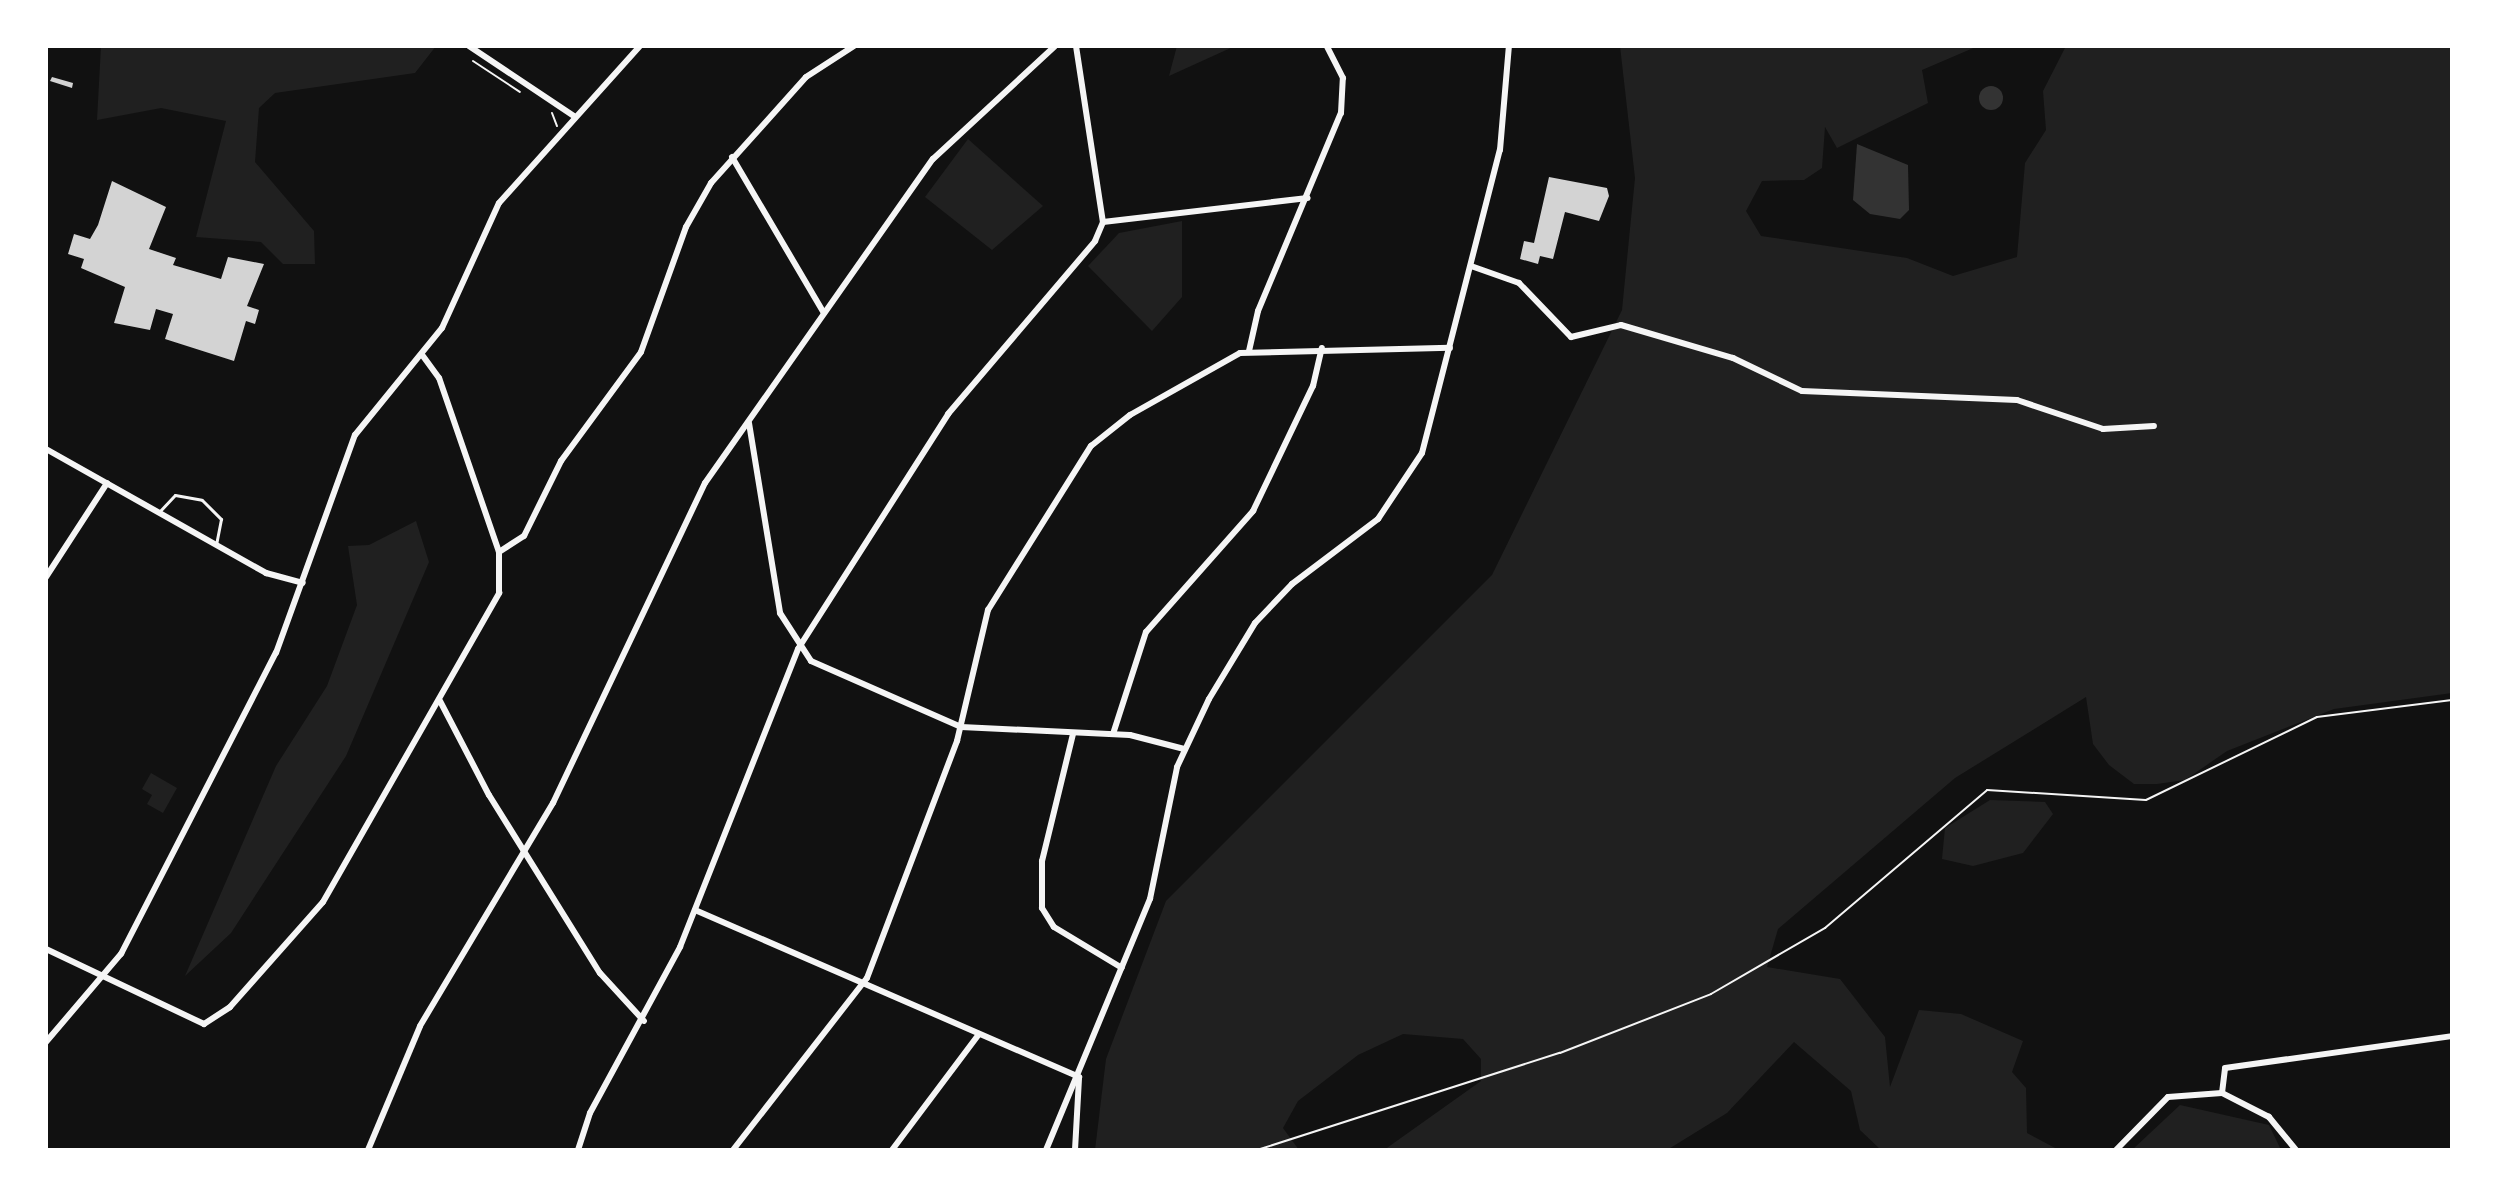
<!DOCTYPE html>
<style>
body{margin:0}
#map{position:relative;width:2498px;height:1196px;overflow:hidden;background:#111;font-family:"Archivo Narrow",sans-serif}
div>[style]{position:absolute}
.green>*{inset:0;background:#202020}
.water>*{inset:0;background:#333}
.round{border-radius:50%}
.building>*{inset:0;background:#d3d3d3}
.path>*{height:2px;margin:-1px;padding:0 1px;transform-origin:1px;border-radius:1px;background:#f5f5f5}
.service>*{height:3px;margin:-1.5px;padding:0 1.5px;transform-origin:1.5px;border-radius:1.5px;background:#f5f5f5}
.minor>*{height:6px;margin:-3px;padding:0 3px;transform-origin:3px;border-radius:3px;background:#f5f5f5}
span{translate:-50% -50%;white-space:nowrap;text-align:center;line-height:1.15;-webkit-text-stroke:6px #fff;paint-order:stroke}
.frame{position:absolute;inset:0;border:48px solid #fff;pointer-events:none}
</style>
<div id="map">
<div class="green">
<div style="clip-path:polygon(101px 46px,436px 46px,415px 73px,275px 93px,259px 108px,255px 162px,314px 231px,315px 264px,283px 264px,261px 242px,196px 237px,226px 121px,161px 108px,97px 120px)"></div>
<div style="clip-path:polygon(1177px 46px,1235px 46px,1169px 76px)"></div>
<div style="clip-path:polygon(1620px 46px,1978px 46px,1922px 70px,1928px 103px,1837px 148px,1825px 127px,1822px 168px,1804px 180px,1762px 181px,1746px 211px,1761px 236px,1907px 258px,1953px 276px,2017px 257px,2025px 163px,2046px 130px,2043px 91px,2066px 46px,2452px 46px,2452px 693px,2334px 709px,2227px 751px,2185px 780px,2157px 784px,2134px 784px,2109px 765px,2093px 744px,2086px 697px,1955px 778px,1778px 929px,1767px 967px,1840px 979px,1885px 1037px,1890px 1087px,1919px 1010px,1961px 1014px,2023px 1041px,2012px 1072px,2026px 1088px,2027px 1133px,2059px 1150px,1881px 1150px,1860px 1130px,1851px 1091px,1794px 1042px,1727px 1113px,1667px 1150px,1384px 1150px,1481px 1081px,1481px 1059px,1463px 1039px,1403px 1034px,1358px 1055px,1298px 1101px,1283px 1128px,1299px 1150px,1095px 1150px,1106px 1059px,1166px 901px,1492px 575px,1622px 310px,1635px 178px)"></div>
<div style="clip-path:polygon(968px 139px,1043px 206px,992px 250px,925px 197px)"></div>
<div style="clip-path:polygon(1182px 221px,1182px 297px,1152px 331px,1088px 266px,1119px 233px)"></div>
<div style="clip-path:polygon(416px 521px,429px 562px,346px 756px,231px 933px,185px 976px,276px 766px,327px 686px,357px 605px,348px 546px,369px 545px)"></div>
<div style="clip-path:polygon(151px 773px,177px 788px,163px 813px,147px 804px,152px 795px,142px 789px)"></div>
<div style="clip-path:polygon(1990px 800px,2045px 802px,2053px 814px,2023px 853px,1973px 866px,1942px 859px,1945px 828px)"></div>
<div style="clip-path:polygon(2180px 1105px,2269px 1125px,2281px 1150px,2132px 1150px)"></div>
</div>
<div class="water">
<div class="round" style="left:1979px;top:86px;width:24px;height:24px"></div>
<div style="clip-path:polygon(1857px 144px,1908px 165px,1909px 210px,1900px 219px,1870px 214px,1853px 200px)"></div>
</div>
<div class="building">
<div style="clip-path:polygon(52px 77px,73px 83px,72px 88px,50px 81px)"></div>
<div style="clip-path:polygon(1549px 177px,1607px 188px,1609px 196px,1599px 221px,1565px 212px,1553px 259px,1540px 256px,1538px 264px,1520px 259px,1524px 241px,1534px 243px)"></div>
<div style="clip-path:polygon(112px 181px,166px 207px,149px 249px,176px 258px,173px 265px,221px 279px,228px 257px,264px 264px,247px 306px,259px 310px,255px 324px,246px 321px,234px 361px,165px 339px,173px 314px,156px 309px,150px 330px,114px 323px,125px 287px,81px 268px,84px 259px,68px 254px,74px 234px,90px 239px,98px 225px)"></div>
</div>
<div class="path">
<div style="left:473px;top:61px;width:56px;rotate:33.4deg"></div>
<div style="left:552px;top:113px;width:14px;rotate:69deg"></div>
<div style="left:1257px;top:1150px;width:318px;rotate:-17.8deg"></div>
<div style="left:1560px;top:1053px;width:162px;rotate:-21.3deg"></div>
<div style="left:1711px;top:994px;width:132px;rotate:-30.1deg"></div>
<div style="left:1825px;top:928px;width:213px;rotate:-40.4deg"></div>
<div style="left:1987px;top:790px;width:159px;rotate:3.6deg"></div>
<div style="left:2146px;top:800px;width:190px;rotate:-25.9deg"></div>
<div style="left:2317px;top:717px;width:136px;rotate:-7.2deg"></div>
</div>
<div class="service">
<div style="left:159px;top:512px;width:23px;rotate:-47deg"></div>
<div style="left:175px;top:495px;width:27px;rotate:10deg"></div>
<div style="left:202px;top:500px;width:27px;rotate:45deg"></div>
<div style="left:221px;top:519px;width:26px;rotate:101deg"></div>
</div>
<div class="minor">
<div style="left:469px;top:46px;width:126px;rotate:33.7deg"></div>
<div style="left:1076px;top:46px;width:178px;rotate:81.3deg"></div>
<div style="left:732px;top:157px;width:181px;rotate:59.5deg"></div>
<div style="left:1471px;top:266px;width:51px;rotate:19.5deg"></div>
<div style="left:1519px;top:283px;width:75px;rotate:46.1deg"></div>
<div style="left:1571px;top:337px;width:51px;rotate:-13.5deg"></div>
<div style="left:1621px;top:325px;width:117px;rotate:16.4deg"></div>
<div style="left:1733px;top:358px;width:76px;rotate:25.6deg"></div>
<div style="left:1802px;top:391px;width:215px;rotate:2.4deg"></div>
<div style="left:2017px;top:400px;width:91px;rotate:18.6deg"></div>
<div style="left:2103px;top:429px;width:51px;rotate:-3.4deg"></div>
<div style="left:1249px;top:351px;width:41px;rotate:-77.3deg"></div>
<div style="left:1258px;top:311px;width:215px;rotate:-67.3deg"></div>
<div style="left:1341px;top:113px;width:35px;rotate:-87deg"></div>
<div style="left:1343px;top:78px;width:36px;rotate:-117deg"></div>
<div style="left:749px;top:423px;width:193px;rotate:80.7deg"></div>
<div style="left:780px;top:613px;width:57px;rotate:57.1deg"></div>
<div style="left:811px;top:661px;width:164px;rotate:23.7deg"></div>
<div style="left:961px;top:727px;width:169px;rotate:2.7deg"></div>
<div style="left:1130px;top:735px;width:56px;rotate:14.5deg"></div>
<div style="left:46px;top:449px;width:253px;rotate:29.4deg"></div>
<div style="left:266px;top:573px;width:38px;rotate:15deg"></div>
<div style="left:499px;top:552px;width:30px;rotate:-33deg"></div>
<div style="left:524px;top:536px;width:84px;rotate:-63.7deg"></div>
<div style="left:561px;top:461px;width:135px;rotate:-53.7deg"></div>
<div style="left:641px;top:352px;width:133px;rotate:-70.2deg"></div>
<div style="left:686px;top:227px;width:51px;rotate:-60.4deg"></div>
<div style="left:711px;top:183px;width:142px;rotate:-48.1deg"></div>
<div style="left:806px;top:77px;width:57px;rotate:-32.9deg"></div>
<div style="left:46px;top:577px;width:112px;rotate:-57deg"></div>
<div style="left:440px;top:701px;width:106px;rotate:62.5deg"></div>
<div style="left:489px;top:795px;width:210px;rotate:58.1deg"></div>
<div style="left:600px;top:973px;width:65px;rotate:47.5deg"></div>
<div style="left:1073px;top:734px;width:131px;rotate:103.7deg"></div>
<div style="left:1042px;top:861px;width:47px;rotate:90deg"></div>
<div style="left:1042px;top:908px;width:22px;rotate:58deg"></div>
<div style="left:1054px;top:927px;width:79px;rotate:31.1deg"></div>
<div style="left:1113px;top:734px;width:107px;rotate:-72.1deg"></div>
<div style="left:1146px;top:632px;width:162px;rotate:-48.5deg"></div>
<div style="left:1253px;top:511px;width:139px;rotate:-64.4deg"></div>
<div style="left:1313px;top:386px;width:39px;rotate:-77deg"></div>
<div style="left:695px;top:910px;width:419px;rotate:23.5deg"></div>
<div style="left:46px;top:949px;width:175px;rotate:25.4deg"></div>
<div style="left:204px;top:1024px;width:31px;rotate:-33deg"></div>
<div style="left:230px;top:1007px;width:140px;rotate:-48.5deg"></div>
<div style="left:323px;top:902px;width:356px;rotate:-60.3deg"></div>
<div style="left:499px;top:593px;width:41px;rotate:-90deg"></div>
<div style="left:499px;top:552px;width:184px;rotate:-109deg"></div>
<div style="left:439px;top:378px;width:27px;rotate:-126deg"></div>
<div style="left:46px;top:1042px;width:116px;rotate:-49.6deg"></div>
<div style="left:121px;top:954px;width:339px;rotate:-62.8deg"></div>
<div style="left:276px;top:653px;width:232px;rotate:-70.1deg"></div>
<div style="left:355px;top:435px;width:138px;rotate:-50.9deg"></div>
<div style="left:442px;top:328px;width:137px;rotate:-65.5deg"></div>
<div style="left:499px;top:203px;width:211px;rotate:-48.1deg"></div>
<div style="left:368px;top:1150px;width:134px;rotate:-67.2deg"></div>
<div style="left:420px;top:1026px;width:260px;rotate:-59.2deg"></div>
<div style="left:553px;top:803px;width:354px;rotate:-64.6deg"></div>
<div style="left:705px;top:483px;width:396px;rotate:-54.9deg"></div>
<div style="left:933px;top:159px;width:166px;rotate:-42.8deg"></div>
<div style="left:578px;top:1150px;width:39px;rotate:-72deg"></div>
<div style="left:590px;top:1113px;width:189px;rotate:-61.5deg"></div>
<div style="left:680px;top:947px;width:321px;rotate:-68.4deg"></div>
<div style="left:798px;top:649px;width:279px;rotate:-57.4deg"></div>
<div style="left:948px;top:414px;width:227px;rotate:-49.6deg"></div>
<div style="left:1095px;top:241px;width:21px;rotate:-67deg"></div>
<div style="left:1103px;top:222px;width:206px;rotate:-6.7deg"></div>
<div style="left:733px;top:1150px;width:218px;rotate:-52.1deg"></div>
<div style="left:867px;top:978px;width:254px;rotate:-69.2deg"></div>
<div style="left:957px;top:741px;width:135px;rotate:-76.7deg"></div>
<div style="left:988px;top:610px;width:194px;rotate:-57.9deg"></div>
<div style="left:1091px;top:446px;width:50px;rotate:-38.5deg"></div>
<div style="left:1130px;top:415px;width:126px;rotate:-29.4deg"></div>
<div style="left:1240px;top:353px;width:210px;rotate:-1.4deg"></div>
<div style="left:892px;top:1150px;width:145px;rotate:-53.1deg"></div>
<div style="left:1046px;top:1150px;width:272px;rotate:-67.5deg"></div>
<div style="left:1150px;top:899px;width:135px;rotate:-78.4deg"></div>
<div style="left:1177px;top:767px;width:75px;rotate:-64.8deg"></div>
<div style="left:1209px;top:699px;width:89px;rotate:-58.8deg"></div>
<div style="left:1255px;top:623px;width:54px;rotate:-46.5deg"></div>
<div style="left:1292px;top:584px;width:108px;rotate:-37.1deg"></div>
<div style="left:1378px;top:519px;width:79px;rotate:-56.3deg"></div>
<div style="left:1422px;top:453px;width:313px;rotate:-75.6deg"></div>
<div style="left:1500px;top:150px;width:104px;rotate:-85.1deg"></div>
<div style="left:1075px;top:1150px;width:72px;rotate:-86.8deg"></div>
<div style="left:2116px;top:1150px;width:74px;rotate:-45.5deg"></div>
<div style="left:2168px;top:1097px;width:54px;rotate:-4.2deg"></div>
<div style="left:2296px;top:1150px;width:43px;rotate:-129.3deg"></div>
<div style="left:2269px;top:1117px;width:53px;rotate:-152.9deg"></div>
<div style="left:2222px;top:1093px;width:25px;rotate:-83deg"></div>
<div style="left:2225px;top:1068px;width:229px;rotate:-8deg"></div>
</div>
<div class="frame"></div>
</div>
